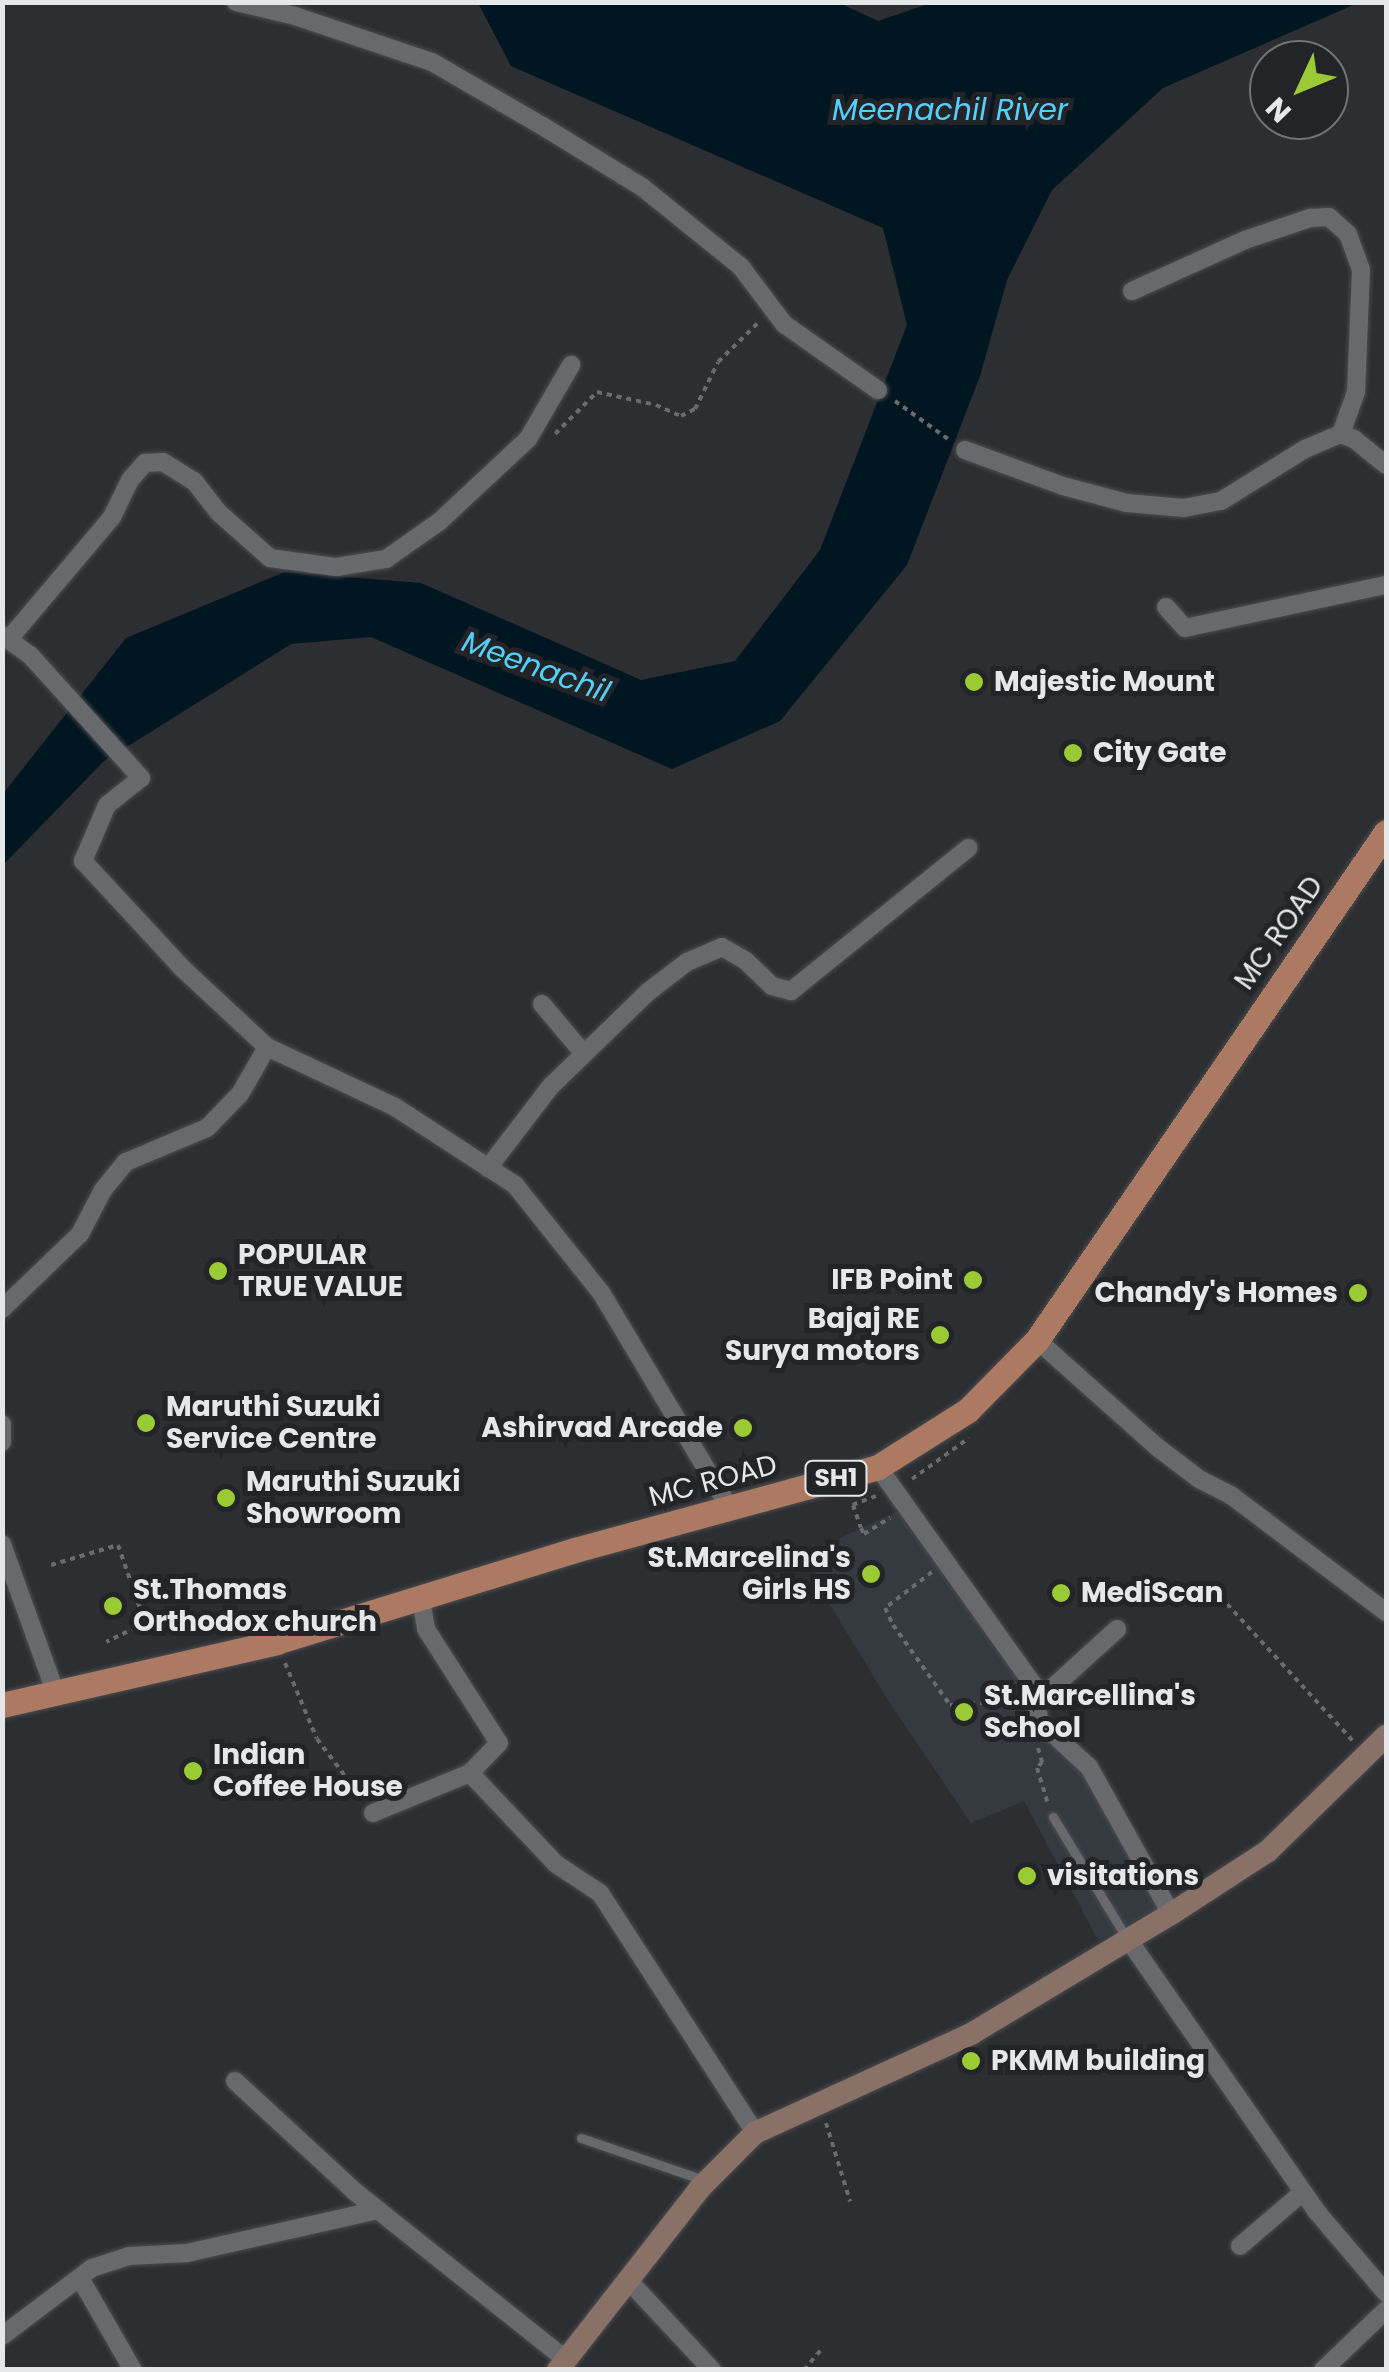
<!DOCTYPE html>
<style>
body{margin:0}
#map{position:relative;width:1389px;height:2372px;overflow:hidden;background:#2d2e31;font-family:Poppins,sans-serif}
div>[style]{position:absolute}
.built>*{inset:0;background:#353940}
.water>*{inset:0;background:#001620}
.path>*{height:4px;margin-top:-2px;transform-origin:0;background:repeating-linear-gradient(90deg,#6a6b6d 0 5px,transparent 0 10px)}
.roads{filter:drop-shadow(0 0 2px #4b4c4f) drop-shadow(0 0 2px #4b4c4f)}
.lane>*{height:9px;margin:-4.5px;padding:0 4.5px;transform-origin:4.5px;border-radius:4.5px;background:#68696c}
.street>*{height:18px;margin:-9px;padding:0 9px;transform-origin:9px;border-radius:9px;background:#68696c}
.secondary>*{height:22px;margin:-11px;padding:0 11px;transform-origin:11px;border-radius:11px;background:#8a7167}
.primary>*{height:25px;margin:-12.5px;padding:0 12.5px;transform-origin:12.5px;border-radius:12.5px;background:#ac7a62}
.dots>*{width:28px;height:28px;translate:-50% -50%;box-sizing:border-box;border:5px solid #232427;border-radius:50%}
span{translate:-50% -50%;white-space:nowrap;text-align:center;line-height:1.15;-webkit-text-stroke:10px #232427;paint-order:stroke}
.shield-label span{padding:2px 8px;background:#232427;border:2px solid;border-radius:8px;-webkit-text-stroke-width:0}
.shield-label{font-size:25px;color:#e6e7e8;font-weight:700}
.poi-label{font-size:28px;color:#e6e7e8;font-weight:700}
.left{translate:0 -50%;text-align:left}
.right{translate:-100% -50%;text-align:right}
.street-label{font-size:28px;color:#e6e7e8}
.water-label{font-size:30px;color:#53d1fd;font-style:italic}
.frame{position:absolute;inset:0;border:5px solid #e6e7e8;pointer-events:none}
.north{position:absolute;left:1249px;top:40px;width:100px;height:100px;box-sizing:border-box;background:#232427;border:2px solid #717274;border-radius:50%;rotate:226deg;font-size:28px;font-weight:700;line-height:40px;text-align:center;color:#e6e7e8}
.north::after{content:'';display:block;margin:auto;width:35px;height:45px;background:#9acb35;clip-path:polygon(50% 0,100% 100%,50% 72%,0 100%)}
</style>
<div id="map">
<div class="built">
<div style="clip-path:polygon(897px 1511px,1025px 1689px,1037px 1730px,1083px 1770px,1161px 1907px,1098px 1940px,1024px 1801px,971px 1823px,884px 1694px,818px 1585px,811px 1552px)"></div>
</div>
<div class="water">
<div style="clip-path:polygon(837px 2px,878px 21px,934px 2px,1358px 3px,1163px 88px,1052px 190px,1007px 280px,980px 376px,907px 565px,780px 721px,672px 769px,371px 637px,291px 644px,104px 761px,3px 865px,2px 795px,126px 638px,285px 572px,421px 583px,641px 680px,735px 661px,820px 550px,907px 325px,883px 228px,511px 66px,478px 3px)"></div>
</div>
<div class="path">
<div style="left:895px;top:401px;width:65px;rotate:35.6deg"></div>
<div style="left:555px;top:434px;width:59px;rotate:-45deg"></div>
<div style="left:597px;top:392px;width:60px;rotate:12.4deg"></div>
<div style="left:656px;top:405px;width:27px;rotate:24deg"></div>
<div style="left:681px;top:416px;width:16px;rotate:-27deg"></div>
<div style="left:695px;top:409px;width:52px;rotate:-63.9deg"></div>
<div style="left:718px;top:362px;width:59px;rotate:-44.3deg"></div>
<div style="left:912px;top:1479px;width:70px;rotate:-35.7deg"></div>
<div style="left:876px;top:1496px;width:25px;rotate:159deg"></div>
<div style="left:853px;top:1505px;width:24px;rotate:71deg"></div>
<div style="left:861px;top:1528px;width:7px;rotate:63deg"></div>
<div style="left:864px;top:1534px;width:31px;rotate:-32deg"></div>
<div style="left:51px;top:1565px;width:70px;rotate:-16.6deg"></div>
<div style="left:118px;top:1545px;width:83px;rotate:70.9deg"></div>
<div style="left:145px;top:1623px;width:43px;rotate:154deg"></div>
<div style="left:932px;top:1572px;width:59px;rotate:142.5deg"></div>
<div style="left:885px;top:1608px;width:19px;rotate:65deg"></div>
<div style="left:893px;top:1625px;width:98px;rotate:54.5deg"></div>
<div style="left:950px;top:1705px;width:44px;rotate:-3.9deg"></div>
<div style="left:994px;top:1702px;width:25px;rotate:14deg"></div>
<div style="left:1227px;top:1604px;width:186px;rotate:47.4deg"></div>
<div style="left:285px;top:1663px;width:82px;rotate:67.2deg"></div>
<div style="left:317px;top:1739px;width:73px;rotate:52.8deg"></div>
<div style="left:1038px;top:1748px;width:15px;rotate:74deg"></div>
<div style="left:1042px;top:1762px;width:8px;rotate:130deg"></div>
<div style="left:1037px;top:1768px;width:38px;rotate:73deg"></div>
<div style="left:826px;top:2123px;width:82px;rotate:72.9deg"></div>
<div style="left:804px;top:2370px;width:30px;rotate:-50deg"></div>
</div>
<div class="roads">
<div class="lane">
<div style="left:1053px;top:1817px;width:140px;rotate:58.7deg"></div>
<div style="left:581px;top:2138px;width:130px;rotate:18.9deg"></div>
</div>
<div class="street">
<div style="left:236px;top:2px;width:61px;rotate:13.3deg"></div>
<div style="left:295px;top:16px;width:145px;rotate:18.6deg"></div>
<div style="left:432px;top:62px;width:129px;rotate:30.1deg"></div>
<div style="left:544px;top:127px;width:115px;rotate:31.5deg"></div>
<div style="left:642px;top:187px;width:127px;rotate:38.9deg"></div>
<div style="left:741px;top:267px;width:71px;rotate:53deg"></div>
<div style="left:784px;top:324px;width:115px;rotate:35.1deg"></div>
<div style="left:1132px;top:291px;width:124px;rotate:-24.3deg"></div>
<div style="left:1245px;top:240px;width:69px;rotate:-18.7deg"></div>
<div style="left:1310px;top:218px;width:19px;rotate:-3deg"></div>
<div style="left:1329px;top:217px;width:25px;rotate:42deg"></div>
<div style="left:1348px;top:234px;width:37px;rotate:70deg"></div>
<div style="left:1361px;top:269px;width:123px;rotate:92.3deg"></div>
<div style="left:1356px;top:392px;width:45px;rotate:109.7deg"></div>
<div style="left:965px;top:450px;width:104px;rotate:20.2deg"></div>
<div style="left:1063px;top:486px;width:66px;rotate:14.9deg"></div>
<div style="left:1127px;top:503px;width:57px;rotate:5deg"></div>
<div style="left:1184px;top:508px;width:38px;rotate:-11deg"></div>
<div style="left:1221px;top:501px;width:99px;rotate:-31.8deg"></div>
<div style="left:1305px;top:449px;width:39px;rotate:-23deg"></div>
<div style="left:1341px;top:434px;width:14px;rotate:21deg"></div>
<div style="left:1354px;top:439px;width:41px;rotate:39.1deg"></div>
<div style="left:1166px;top:607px;width:28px;rotate:48deg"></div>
<div style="left:1185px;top:628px;width:206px;rotate:-12.1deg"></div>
<div style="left:2px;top:635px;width:34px;rotate:36deg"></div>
<div style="left:30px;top:655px;width:166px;rotate:47.9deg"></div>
<div style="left:141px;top:778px;width:43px;rotate:141.5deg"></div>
<div style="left:107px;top:805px;width:61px;rotate:113.2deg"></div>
<div style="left:83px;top:861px;width:146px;rotate:47.2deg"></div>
<div style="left:182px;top:968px;width:116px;rotate:42.9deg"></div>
<div style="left:267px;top:1047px;width:141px;rotate:25.1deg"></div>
<div style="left:395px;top:1107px;width:143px;rotate:33deg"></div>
<div style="left:515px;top:1185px;width:139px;rotate:51.4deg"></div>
<div style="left:602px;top:1294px;width:248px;rotate:59.2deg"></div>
<div style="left:9px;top:639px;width:160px;rotate:-49.8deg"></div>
<div style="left:112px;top:517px;width:41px;rotate:-64.1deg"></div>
<div style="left:130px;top:480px;width:23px;rotate:-49deg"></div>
<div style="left:145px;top:463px;width:18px;rotate:-3deg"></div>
<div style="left:163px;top:462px;width:36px;rotate:32deg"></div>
<div style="left:194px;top:481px;width:39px;rotate:52deg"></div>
<div style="left:218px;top:512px;width:69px;rotate:41.5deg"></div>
<div style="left:270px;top:558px;width:67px;rotate:7.8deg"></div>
<div style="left:336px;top:567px;width:51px;rotate:-9.1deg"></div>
<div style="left:386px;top:559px;width:66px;rotate:-35.1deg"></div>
<div style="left:440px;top:521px;width:120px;rotate:-43deg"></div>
<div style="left:528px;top:439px;width:86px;rotate:-59.8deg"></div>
<div style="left:542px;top:1004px;width:65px;rotate:50deg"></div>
<div style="left:488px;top:1168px;width:103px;rotate:-52.5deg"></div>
<div style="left:551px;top:1086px;width:135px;rotate:-44.1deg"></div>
<div style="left:648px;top:992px;width:49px;rotate:-37.6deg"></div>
<div style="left:687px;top:962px;width:38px;rotate:-23deg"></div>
<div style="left:722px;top:947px;width:28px;rotate:30deg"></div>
<div style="left:746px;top:961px;width:36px;rotate:44deg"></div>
<div style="left:772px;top:986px;width:20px;rotate:15deg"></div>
<div style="left:791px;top:991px;width:228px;rotate:-38.9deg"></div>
<div style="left:2px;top:1309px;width:108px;rotate:-43.9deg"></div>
<div style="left:80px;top:1234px;width:50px;rotate:-62.4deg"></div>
<div style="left:103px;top:1190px;width:36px;rotate:-51deg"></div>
<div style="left:126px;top:1162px;width:88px;rotate:-22.8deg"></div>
<div style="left:207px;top:1128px;width:47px;rotate:-45.9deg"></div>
<div style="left:240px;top:1094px;width:54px;rotate:-60.1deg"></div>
<div style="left:1037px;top:1340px;width:161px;rotate:41.7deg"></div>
<div style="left:1157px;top:1447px;width:53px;rotate:37.3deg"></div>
<div style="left:1199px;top:1479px;width:37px;rotate:27deg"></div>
<div style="left:1232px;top:1496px;width:193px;rotate:37deg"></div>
<div style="left:2px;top:1424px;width:18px;rotate:90deg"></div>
<div style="left:878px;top:1467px;width:267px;rotate:54.5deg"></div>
<div style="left:1033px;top:1684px;width:39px;rotate:80deg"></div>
<div style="left:1040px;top:1722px;width:67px;rotate:42.6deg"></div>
<div style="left:1089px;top:1767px;width:168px;rotate:60.8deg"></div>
<div style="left:2px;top:1544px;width:159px;rotate:70.2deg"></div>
<div style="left:421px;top:1600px;width:29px;rotate:80deg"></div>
<div style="left:426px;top:1629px;width:135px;rotate:57.4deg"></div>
<div style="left:499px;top:1743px;width:42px;rotate:134deg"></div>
<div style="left:470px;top:1773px;width:125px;rotate:46.6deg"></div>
<div style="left:556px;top:1864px;width:53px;rotate:33.4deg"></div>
<div style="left:600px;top:1893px;width:286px;rotate:57.1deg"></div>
<div style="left:1038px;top:1701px;width:107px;rotate:-42.3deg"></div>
<div style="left:373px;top:1813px;width:105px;rotate:-22.4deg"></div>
<div style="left:1128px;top:1939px;width:332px;rotate:55.3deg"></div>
<div style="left:1317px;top:2212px;width:106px;rotate:49.6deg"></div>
<div style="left:235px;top:2081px;width:162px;rotate:42.7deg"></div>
<div style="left:354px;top:2191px;width:270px;rotate:38.5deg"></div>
<div style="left:1240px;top:2246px;width:83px;rotate:-40.6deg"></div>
<div style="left:80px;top:2278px;width:106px;rotate:60.1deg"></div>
<div style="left:628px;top:2280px;width:123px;rotate:47deg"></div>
<div style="left:2px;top:2336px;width:113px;rotate:-37.1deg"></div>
<div style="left:92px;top:2268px;width:39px;rotate:-18deg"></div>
<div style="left:129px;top:2256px;width:58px;rotate:-3deg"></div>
<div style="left:187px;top:2253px;width:196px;rotate:-12.7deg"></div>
<div style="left:1323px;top:2370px;width:87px;rotate:-43.6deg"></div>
</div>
<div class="secondary">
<div style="left:558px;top:2370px;width:231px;rotate:-52deg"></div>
<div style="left:700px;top:2188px;width:78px;rotate:-45deg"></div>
<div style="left:755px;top:2133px;width:238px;rotate:-24.6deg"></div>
<div style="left:971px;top:2034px;width:233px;rotate:-31deg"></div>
<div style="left:1171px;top:1914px;width:116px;rotate:-33deg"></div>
<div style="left:1268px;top:1851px;width:165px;rotate:-44.3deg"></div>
</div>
<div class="primary">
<div style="left:2px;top:1705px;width:281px;rotate:-12.9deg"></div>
<div style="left:276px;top:1642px;width:313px;rotate:-17.1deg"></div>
<div style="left:575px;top:1550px;width:314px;rotate:-15.3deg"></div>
<div style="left:878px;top:1467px;width:107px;rotate:-32.3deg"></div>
<div style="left:968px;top:1410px;width:98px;rotate:-45.4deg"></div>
<div style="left:1037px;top:1340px;width:616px;rotate:-55.51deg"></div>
</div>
</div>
<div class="dots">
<div style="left:974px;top:682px;background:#9acb35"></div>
<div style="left:1073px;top:753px;background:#9acb35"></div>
<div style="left:218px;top:1271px;background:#9acb35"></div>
<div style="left:973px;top:1280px;background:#9acb35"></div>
<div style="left:1358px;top:1293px;background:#9acb35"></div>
<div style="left:940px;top:1335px;background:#9acb35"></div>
<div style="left:146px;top:1423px;background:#9acb35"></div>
<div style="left:743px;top:1428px;background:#9acb35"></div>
<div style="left:226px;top:1498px;background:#9acb35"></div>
<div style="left:871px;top:1574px;background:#9acb35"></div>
<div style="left:1061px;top:1593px;background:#9acb35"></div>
<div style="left:113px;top:1606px;background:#9acb35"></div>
<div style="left:964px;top:1712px;background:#9acb35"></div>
<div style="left:193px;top:1771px;background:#9acb35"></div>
<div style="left:1027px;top:1876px;background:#9acb35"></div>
<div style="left:971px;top:2061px;background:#9acb35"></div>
</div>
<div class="shield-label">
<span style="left:836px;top:1478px">SH1</span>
</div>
<div class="poi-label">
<span class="left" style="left:994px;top:682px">Majestic Mount</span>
<span class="left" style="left:1093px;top:753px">City Gate</span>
<span class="left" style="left:238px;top:1271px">POPULAR<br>TRUE VALUE</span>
<span class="right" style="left:953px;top:1280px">IFB Point</span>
<span class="right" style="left:1338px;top:1293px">Chandy's Homes</span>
<span class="right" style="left:920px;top:1335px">Bajaj RE<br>Surya motors</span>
<span class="left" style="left:166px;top:1423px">Maruthi Suzuki<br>Service Centre</span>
<span class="right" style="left:723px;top:1428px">Ashirvad Arcade</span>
<span class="left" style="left:246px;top:1498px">Maruthi Suzuki<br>Showroom</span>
<span class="right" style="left:851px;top:1574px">St.Marcelina's<br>Girls HS</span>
<span class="left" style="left:133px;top:1606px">St.Thomas<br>Orthodox church</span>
<span class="left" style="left:1081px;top:1593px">MediScan</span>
<span class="left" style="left:984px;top:1712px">St.Marcellina's<br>School</span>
<span class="left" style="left:213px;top:1771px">Indian<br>Coffee House</span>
<span class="left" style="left:1047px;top:1876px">visitations</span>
<span class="left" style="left:991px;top:2061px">PKMM building</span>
</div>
<div class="street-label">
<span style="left:1279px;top:933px;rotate:-55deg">MC ROAD</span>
<span style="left:713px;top:1481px;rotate:-15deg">MC ROAD</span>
</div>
<div class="water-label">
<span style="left:950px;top:110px">Meenachil River</span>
<span style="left:536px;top:667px;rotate:20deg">Meenachil</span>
</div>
<div class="frame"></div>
<div class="north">N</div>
</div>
